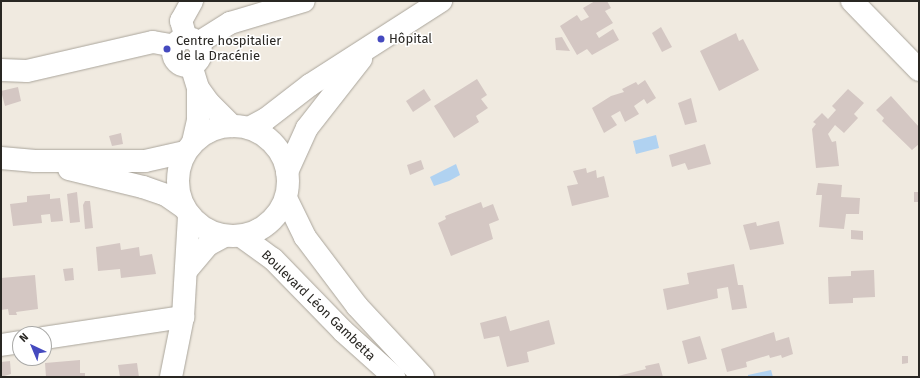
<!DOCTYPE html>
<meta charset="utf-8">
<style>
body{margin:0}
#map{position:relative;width:920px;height:378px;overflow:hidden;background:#f0eae0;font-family:"Fira Sans",sans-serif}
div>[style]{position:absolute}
.water>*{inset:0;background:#b0d2f1}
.building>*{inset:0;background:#d4c7c3}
.roads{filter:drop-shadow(0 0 1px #aaa59b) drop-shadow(0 0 1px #aaa59b)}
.minor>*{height:22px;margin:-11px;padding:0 11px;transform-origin:11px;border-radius:11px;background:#fff}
.minor>.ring{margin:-11px;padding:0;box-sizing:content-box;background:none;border:22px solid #fff;border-radius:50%}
.major>*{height:22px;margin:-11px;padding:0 11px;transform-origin:11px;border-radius:11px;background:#fff}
.major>.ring{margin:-11px;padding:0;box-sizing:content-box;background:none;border:22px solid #fff;border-radius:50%}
.dots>*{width:11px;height:11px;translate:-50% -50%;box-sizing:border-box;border:2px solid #fff;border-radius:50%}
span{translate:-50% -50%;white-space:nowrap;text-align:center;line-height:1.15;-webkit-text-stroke:3px #fff;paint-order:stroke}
.poi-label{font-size:13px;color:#292723}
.left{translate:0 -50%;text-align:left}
.street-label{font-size:13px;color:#292723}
.frame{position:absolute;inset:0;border:2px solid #292723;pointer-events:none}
.north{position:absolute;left:12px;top:326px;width:40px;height:40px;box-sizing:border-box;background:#fff;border:1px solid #a9a9a7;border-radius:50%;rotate:316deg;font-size:11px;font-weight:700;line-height:16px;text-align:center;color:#292723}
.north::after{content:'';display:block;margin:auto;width:14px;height:18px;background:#454abf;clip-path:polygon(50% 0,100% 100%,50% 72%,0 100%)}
</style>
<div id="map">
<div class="water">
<div style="clip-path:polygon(656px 135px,659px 148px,636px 154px,633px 141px)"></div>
<div style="clip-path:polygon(456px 164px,460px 175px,449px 181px,434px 186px,430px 177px)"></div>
<div style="clip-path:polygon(771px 370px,773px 377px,748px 377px,748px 375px)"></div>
</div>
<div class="building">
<div style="clip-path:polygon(595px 1px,607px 1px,611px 8px,605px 11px,613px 23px,596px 33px,599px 38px,613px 29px,619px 40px,592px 55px,587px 49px,577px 55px,560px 26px,577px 15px,581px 21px,589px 17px,583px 8px)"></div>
<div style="clip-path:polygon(661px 27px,672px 47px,662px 52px,652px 33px)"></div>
<div style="clip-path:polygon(736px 33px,739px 41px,743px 39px,759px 70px,719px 91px,700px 51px)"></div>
<div style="clip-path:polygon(562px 37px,570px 51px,556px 50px,555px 38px)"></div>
<div style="clip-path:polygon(477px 79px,487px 95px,481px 99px,488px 108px,476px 116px,479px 122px,454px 138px,434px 106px)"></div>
<div style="clip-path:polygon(645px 80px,656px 98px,647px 104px,644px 99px,634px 106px,639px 114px,625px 122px,620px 111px,611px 116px,617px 125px,604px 133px,592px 108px,611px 96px,624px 92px,622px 89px,636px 82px,638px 85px)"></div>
<div style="clip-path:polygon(18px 87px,21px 101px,5px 106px,1px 91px)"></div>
<div style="clip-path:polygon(424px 89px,431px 100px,413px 112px,406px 101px)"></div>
<div style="clip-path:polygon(848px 89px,864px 103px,854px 114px,858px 118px,844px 133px,835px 125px,828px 134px,832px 142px,836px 141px,839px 166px,816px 168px,812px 129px,816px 124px,813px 122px,822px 113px,828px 119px,836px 110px,832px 106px)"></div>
<div style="clip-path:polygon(891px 96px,919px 127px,919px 144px,912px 150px,882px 121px,884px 118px,876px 110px)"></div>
<div style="clip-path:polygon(691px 98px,697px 122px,685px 125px,678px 103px)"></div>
<div style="clip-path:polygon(121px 133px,123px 144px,112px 146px,109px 136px)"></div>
<div style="clip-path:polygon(705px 144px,711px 164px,688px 170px,685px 163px,672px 167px,669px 155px)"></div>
<div style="clip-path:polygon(421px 160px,424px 169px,410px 175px,407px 165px)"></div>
<div style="clip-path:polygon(586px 168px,587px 173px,596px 170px,597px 178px,604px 176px,609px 197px,572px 206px,567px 186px,578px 184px,573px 171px)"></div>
<div style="clip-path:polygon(818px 183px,842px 185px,841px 197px,860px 198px,859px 214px,846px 214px,844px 229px,819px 227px,822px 195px,816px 195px)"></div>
<div style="clip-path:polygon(77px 192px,80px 222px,70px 223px,67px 194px)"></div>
<div style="clip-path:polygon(914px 192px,919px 192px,919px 202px,914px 202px)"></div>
<div style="clip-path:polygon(50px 194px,50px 199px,60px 198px,63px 221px,51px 222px,50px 214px,41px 215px,42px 223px,13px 226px,10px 204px,27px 202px,27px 196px)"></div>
<div style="clip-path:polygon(85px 201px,90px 201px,93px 228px,85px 229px,83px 205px)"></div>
<div style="clip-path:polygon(481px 202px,483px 208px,493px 204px,499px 220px,489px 224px,493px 239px,451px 256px,438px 223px,446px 219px,445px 216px)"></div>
<div style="clip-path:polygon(779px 221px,784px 244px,750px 250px,743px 225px,756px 222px,757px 226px)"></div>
<div style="clip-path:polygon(851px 230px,863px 231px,863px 240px,851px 239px)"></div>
<div style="clip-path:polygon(120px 243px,121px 250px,139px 247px,140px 256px,152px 254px,156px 274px,121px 278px,120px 269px,98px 271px,96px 247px)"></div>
<div style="clip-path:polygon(734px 264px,738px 285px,743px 285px,747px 308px,732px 310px,728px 287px,717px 289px,718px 298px,667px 310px,663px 289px,689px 284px,687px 273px)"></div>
<div style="clip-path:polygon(73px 268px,74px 280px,65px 281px,63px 269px)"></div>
<div style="clip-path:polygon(874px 270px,875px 297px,853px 298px,853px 303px,829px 304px,828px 277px,851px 276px,851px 271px)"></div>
<div style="clip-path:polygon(35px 275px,38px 309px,16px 312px,17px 315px,9px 315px,8px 309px,1px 310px,1px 278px)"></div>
<div style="clip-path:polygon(506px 316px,510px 331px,549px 320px,555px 344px,527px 352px,529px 362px,507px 367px,499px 336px,484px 339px,480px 323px)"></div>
<div style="clip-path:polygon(774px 332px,776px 341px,789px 337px,793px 354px,782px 358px,781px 355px,770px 358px,769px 355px,746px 362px,747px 367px,727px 372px,721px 349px)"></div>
<div style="clip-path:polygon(700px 336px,707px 359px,688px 364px,682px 341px)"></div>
<div style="clip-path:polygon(902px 356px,908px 356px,908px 363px,902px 364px)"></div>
<div style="clip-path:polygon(80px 360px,80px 373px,85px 373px,85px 377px,46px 377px,45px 363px)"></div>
<div style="clip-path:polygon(10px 361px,11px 374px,1px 377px,1px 362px)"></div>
<div style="clip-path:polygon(137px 363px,139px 377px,120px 377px,118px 365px)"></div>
<div style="clip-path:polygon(659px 363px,663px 377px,614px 377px,646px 369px,645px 366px)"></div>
</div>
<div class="roads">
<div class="minor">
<div style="left:852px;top:1px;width:96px;rotate:45.8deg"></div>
<div style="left:186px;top:38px;width:18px;rotate:-106deg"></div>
<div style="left:181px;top:21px;width:23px;rotate:-61deg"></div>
<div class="ring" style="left:173px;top:38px;width:6px;height:6px"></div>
<div style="left:198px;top:43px;width:38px;rotate:-32deg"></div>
<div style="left:230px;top:23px;width:77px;rotate:-16.6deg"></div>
<div style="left:191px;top:65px;width:24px;rotate:73deg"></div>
<div style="left:198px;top:88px;width:19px;rotate:54deg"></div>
<div style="left:209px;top:103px;width:33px;rotate:45deg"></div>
<div style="left:1px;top:70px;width:26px;rotate:2deg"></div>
<div style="left:27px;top:71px;width:129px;rotate:-13deg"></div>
<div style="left:153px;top:42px;width:22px;rotate:10deg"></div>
<div style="left:249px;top:128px;width:19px;rotate:-28deg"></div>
<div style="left:266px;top:119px;width:56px;rotate:-37.7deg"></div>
<div style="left:310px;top:85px;width:156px;rotate:-32.7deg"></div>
<div style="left:193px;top:142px;width:23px;rotate:-77deg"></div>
<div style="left:198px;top:120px;width:32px;rotate:-90deg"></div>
<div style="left:1px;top:158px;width:34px;rotate:5deg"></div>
<div style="left:35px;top:161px;width:110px"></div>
<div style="left:145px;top:161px;width:41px;rotate:-12.7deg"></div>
<div style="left:69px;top:169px;width:76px;rotate:13.7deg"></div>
<div style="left:143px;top:187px;width:24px;rotate:19deg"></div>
<div style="left:166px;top:195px;width:21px;rotate:35deg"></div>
<div style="left:287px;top:172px;width:48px;rotate:-65.6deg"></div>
<div style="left:307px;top:128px;width:88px;rotate:-52deg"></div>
<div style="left:186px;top:271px;width:34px;rotate:-50deg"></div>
<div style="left:208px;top:245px;width:18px;rotate:-29deg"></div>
<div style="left:44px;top:338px;width:141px;rotate:-8.6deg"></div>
<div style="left:1px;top:345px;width:19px;rotate:-9deg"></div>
<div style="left:171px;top:377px;width:61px;rotate:-78.7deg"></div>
<div style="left:183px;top:317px;width:102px;rotate:-86.6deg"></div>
</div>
<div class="major">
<div class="ring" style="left:178px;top:126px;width:88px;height:88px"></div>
<div style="left:286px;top:198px;width:43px;rotate:64deg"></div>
<div style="left:305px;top:237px;width:86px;rotate:53deg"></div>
<div style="left:357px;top:306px;width:97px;rotate:47.1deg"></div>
<div style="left:241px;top:236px;width:39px;rotate:36deg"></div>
<div style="left:273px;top:259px;width:100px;rotate:45.8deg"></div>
<div style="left:343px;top:331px;width:69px;rotate:42deg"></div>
</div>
</div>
<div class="dots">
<div style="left:381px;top:39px;background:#454abf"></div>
<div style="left:167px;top:49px;background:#454abf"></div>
</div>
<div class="poi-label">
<span class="left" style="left:389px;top:39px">Hôpital</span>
<span class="left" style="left:176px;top:49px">Centre hospitalier<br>de la Dracénie</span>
</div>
<div class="street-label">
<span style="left:318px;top:306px;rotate:44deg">Boulevard Léon Gambetta</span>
</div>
<div class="frame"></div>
<div class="north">N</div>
</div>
